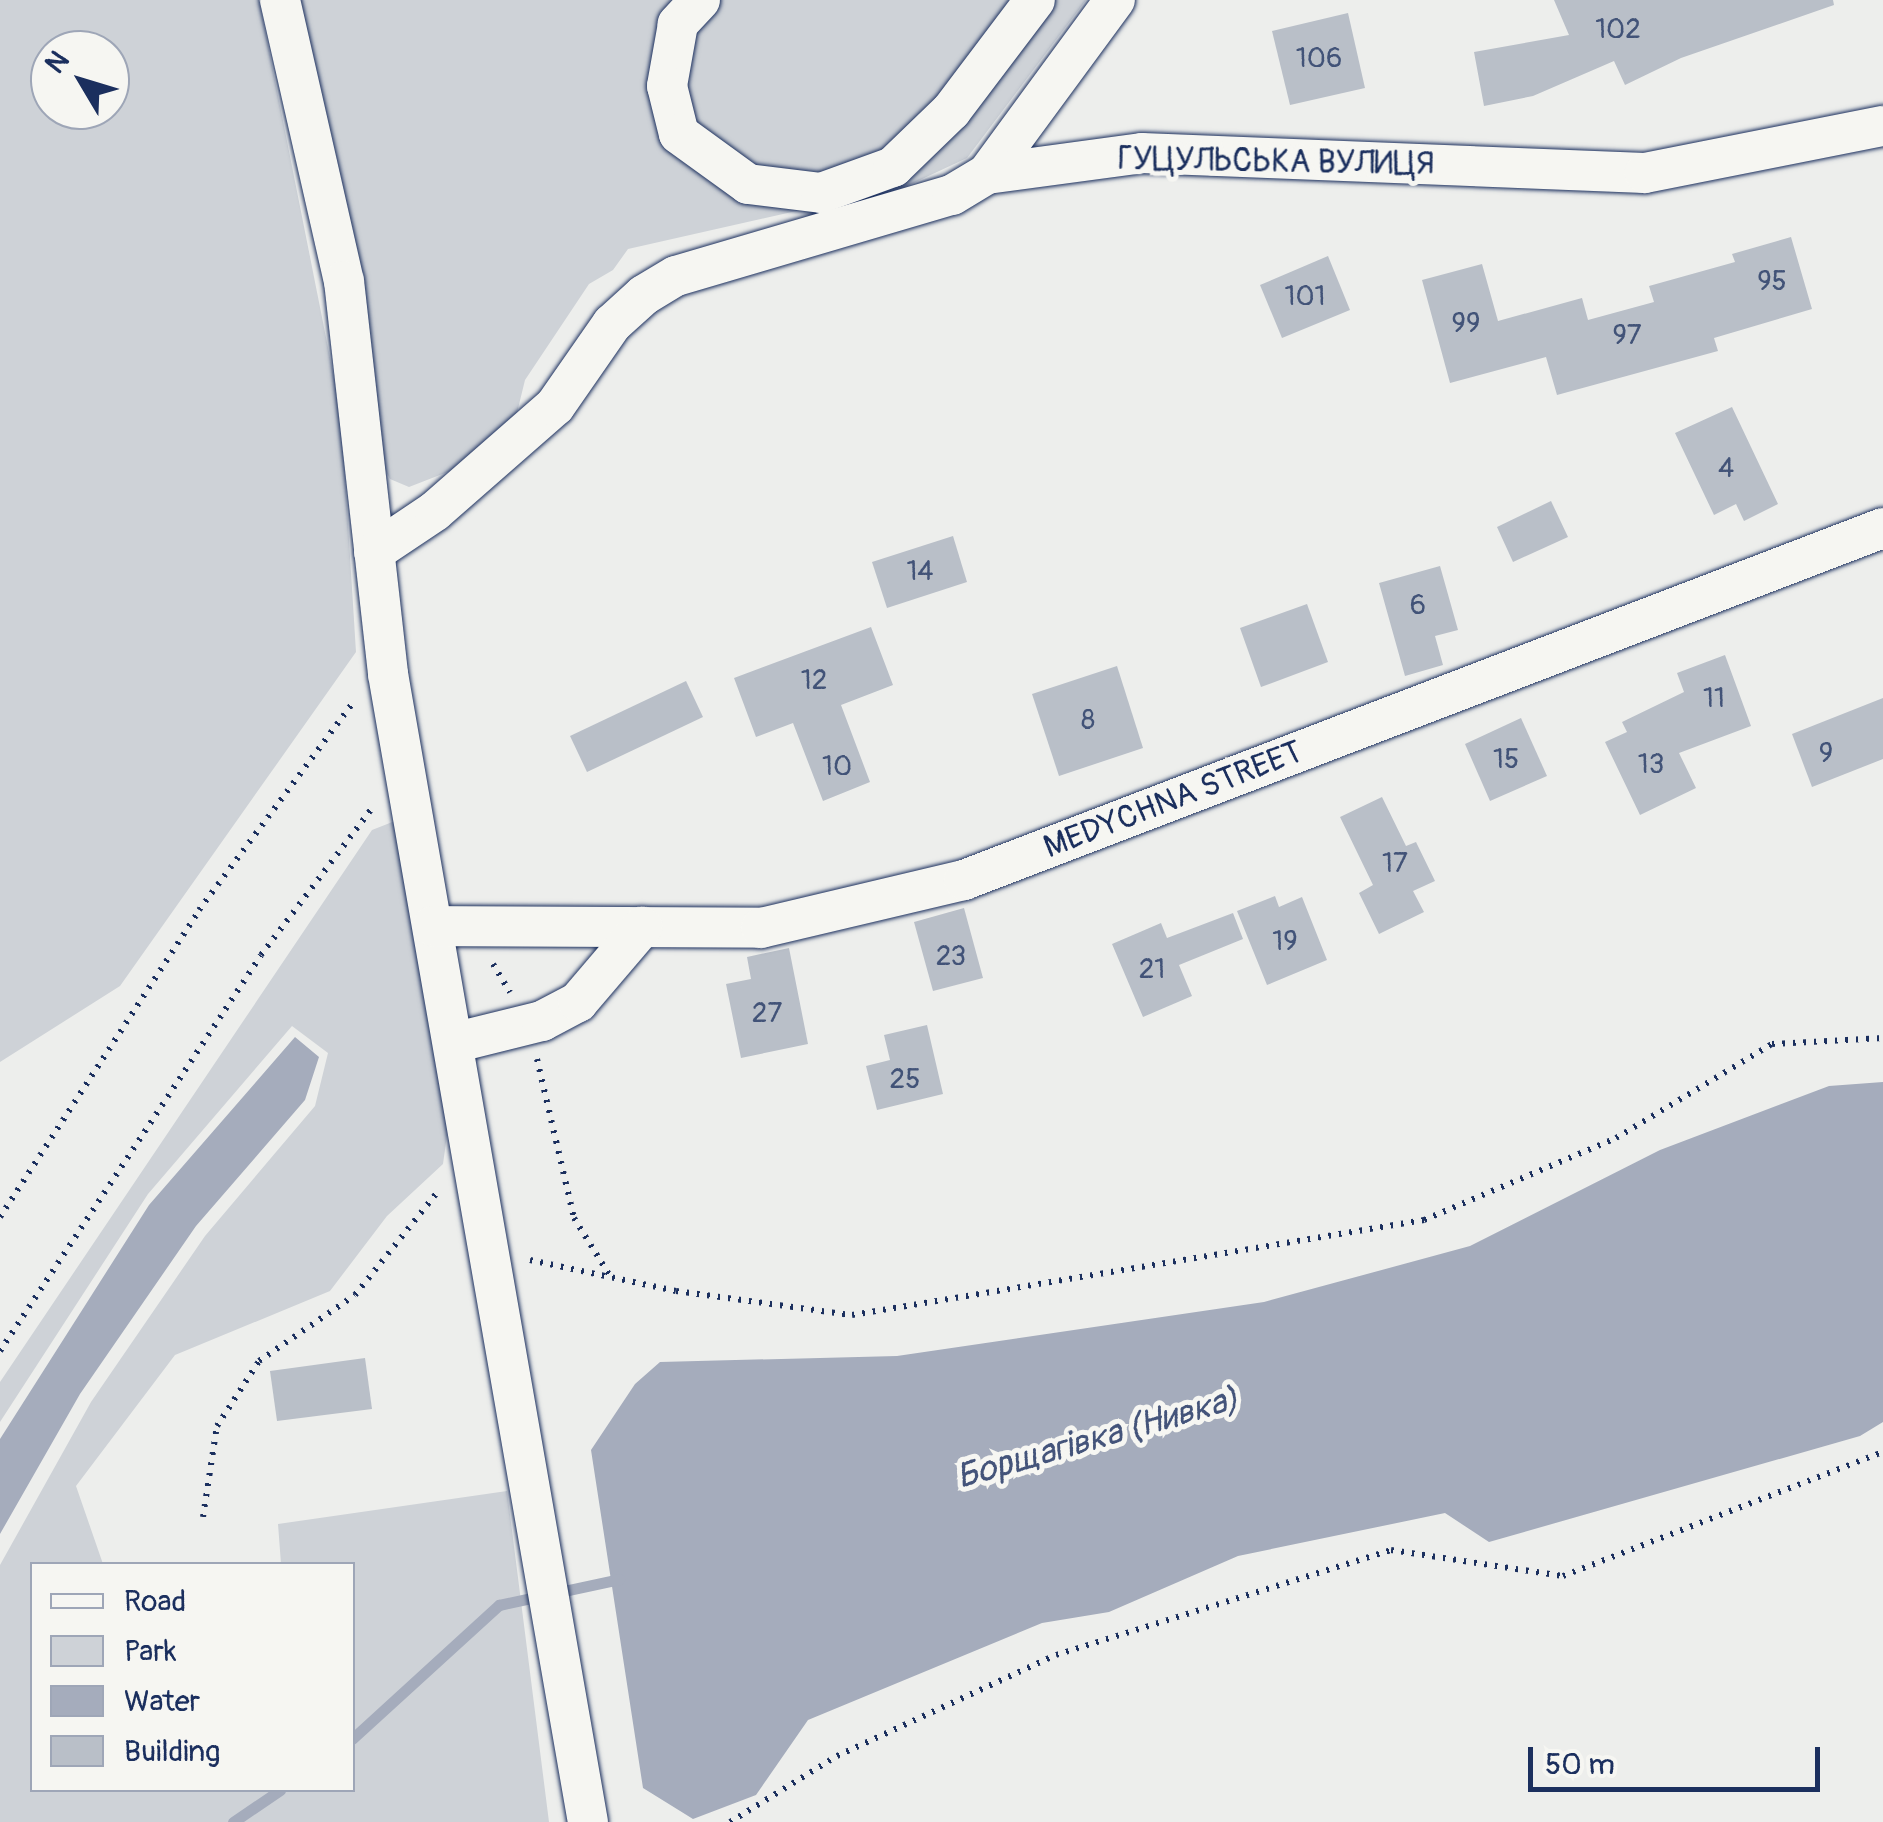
<!DOCTYPE html>
<meta charset="utf-8">
<style>
body{margin:0}
#map{position:relative;width:1883px;height:1822px;overflow:hidden;background:#edeeec;font-family:Pangolin,sans-serif}
div>[style]{position:absolute}
.green>*{inset:0;background:#ced2d7}
.water>*{inset:0;background:#a5acbc}
.stream>*{height:11px;margin:-5.5px;padding:0 5.5px;transform-origin:5.5px;border-radius:5.5px;background:#a5acbc}
.building>*{inset:0;background:#b9bfc8}
.path>*{height:6px;margin-top:-3px;transform-origin:0;background:repeating-linear-gradient(90deg,#1b2f5e 0 2.5px,transparent 0 10.5px)}
.roads{filter:drop-shadow(0 0 2px #1b2f5e) drop-shadow(0 0 2px #1b2f5e)}
.minor>*{height:40px;margin:-20px;padding:0 20px;transform-origin:20px;border-radius:20px;background:#f6f6f2}
span{translate:-50% -50%;white-space:nowrap;text-align:center;line-height:1.15;-webkit-text-stroke:10px #f6f6f2;paint-order:stroke}
.number-label{font-size:28px;color:#425378}
.number-label span{-webkit-text-stroke-width:0}
.street-label{font-size:32px;color:#1b2f5e}
.water-label{font-size:35px;color:#44547a;font-style:italic}
.legend{position:absolute;left:30px;top:1562px;width:325px;height:230px;box-sizing:border-box;background:#f6f6f2;border:2px solid #9ea6b7;margin:0;padding:12px 18px;list-style:none;font-size:30px;color:#1b2f5e}
.legend li{display:flex;align-items:center;gap:20px;height:50px}
.legend b{width:50px;border:2px solid #9ea6b7}
.north{position:absolute;left:30px;top:30px;width:100px;height:100px;box-sizing:border-box;background:#f6f6f2;border:2px solid #9ea6b7;border-radius:50%;rotate:308deg;font-size:28px;font-weight:700;line-height:40px;text-align:center;color:#1b2f5e}
.north::after{content:'';display:block;margin:auto;width:35px;height:45px;background:#1b2f5e;clip-path:polygon(50% 0,100% 100%,50% 72%,0 100%)}
.scale{position:absolute;left:1528px;top:1747px;width:292px;height:45px;box-sizing:border-box;border:5px solid #1b2f5e;border-top:0;padding-left:12px;font-size:30px;line-height:35px;white-space:nowrap;color:#1b2f5e;-webkit-text-stroke:8px #f6f6f2;paint-order:stroke}
</style>
<div id="map">
<div class="green">
<div style="clip-path:polygon(evenodd,0 0,259px 0,341px 413px,356px 652px,120px 986px,0 1062px,0 0,50px 50px,110px 50px,110px 110px,50px 110px,50px 50px)"></div>
<div style="clip-path:polygon(300px 0,1086px 0,967px 158px,907px 186px,628px 249px,613px 270px,589px 284px,525px 380px,515px 421px,463px 466px,409px 487px,390px 479px,376px 453px)"></div>
<div style="clip-path:polygon(400px 819px,449px 1121px,443px 1164px,387px 1216px,330px 1291px,175px 1355px,76px 1486px,103px 1564px,32px 1564px,32px 1790px,352px 1790px,352px 1564px,281px 1564px,278px 1524px,507px 1491px,549px 1822px,0 1822px,0 1565px,91px 1402px,205px 1236px,315px 1106px,328px 1053px,292px 1026px,148px 1194px,0 1422px,0 1382px,372px 830px)"></div>
</div>
<div class="water">
<div style="clip-path:polygon(295px 1037px,319px 1057px,305px 1100px,196px 1226px,80px 1394px,0 1534px,0 1439px,149px 1205px)"></div>
<div style="clip-path:polygon(1883px 1082px,1883px 1422px,1860px 1436px,1489px 1542px,1445px 1513px,1238px 1556px,1109px 1612px,1042px 1623px,808px 1720px,756px 1795px,693px 1819px,643px 1788px,591px 1450px,635px 1384px,660px 1362px,897px 1356px,1264px 1302px,1470px 1246px,1660px 1150px,1829px 1086px)"></div>
</div>
<div class="stream">
<div style="left:352px;top:1739px;width:199px;rotate:-42.4deg"></div>
<div style="left:499px;top:1605px;width:123px;rotate:-12.2deg"></div>
<div style="left:233px;top:1822px;width:57px;rotate:-34.2deg"></div>
</div>
<div class="building">
<div style="clip-path:polygon(1554px 0,1833px 0,1834px 5px,1681px 58px,1625px 85px,1614px 61px,1533px 96px,1484px 106px,1474px 52px,1569px 35px)"></div>
<div style="clip-path:polygon(1348px 13px,1365px 88px,1290px 105px,1272px 31px)"></div>
<div style="clip-path:polygon(1791px 237px,1812px 309px,1714px 338px,1718px 351px,1557px 395px,1546px 357px,1450px 383px,1422px 280px,1482px 264px,1498px 321px,1582px 298px,1588px 320px,1654px 302px,1649px 286px,1735px 262px,1732px 254px)"></div>
<div style="clip-path:polygon(1328px 256px,1350px 310px,1282px 338px,1260px 285px)"></div>
<div style="clip-path:polygon(1732px 407px,1778px 504px,1744px 521px,1736px 504px,1714px 515px,1675px 433px)"></div>
<div style="clip-path:polygon(1551px 501px,1568px 537px,1513px 562px,1497px 527px)"></div>
<div style="clip-path:polygon(953px 536px,967px 582px,887px 608px,872px 562px)"></div>
<div style="clip-path:polygon(1440px 566px,1458px 630px,1435px 636px,1443px 665px,1405px 676px,1379px 583px)"></div>
<div style="clip-path:polygon(1307px 604px,1328px 662px,1261px 687px,1240px 628px)"></div>
<div style="clip-path:polygon(871px 627px,893px 685px,841px 705px,870px 782px,823px 801px,793px 723px,756px 737px,734px 678px)"></div>
<div style="clip-path:polygon(1725px 655px,1751px 726px,1679px 753px,1696px 788px,1640px 815px,1605px 742px,1627px 732px,1622px 722px,1684px 692px,1677px 673px)"></div>
<div style="clip-path:polygon(1117px 666px,1143px 748px,1059px 776px,1032px 694px)"></div>
<div style="clip-path:polygon(686px 681px,703px 717px,587px 772px,570px 736px)"></div>
<div style="clip-path:polygon(1883px 698px,1883px 759px,1812px 787px,1792px 734px)"></div>
<div style="clip-path:polygon(1521px 718px,1547px 776px,1490px 801px,1465px 744px)"></div>
<div style="clip-path:polygon(1382px 797px,1406px 846px,1416px 842px,1435px 881px,1413px 891px,1424px 912px,1379px 934px,1359px 893px,1373px 885px,1340px 817px)"></div>
<div style="clip-path:polygon(1275px 896px,1279px 907px,1302px 897px,1327px 960px,1267px 985px,1237px 911px)"></div>
<div style="clip-path:polygon(964px 908px,983px 978px,933px 991px,914px 922px)"></div>
<div style="clip-path:polygon(1233px 913px,1243px 939px,1179px 965px,1192px 996px,1143px 1017px,1112px 944px,1161px 923px,1167px 938px)"></div>
<div style="clip-path:polygon(789px 948px,808px 1044px,741px 1058px,726px 984px,751px 979px,747px 957px)"></div>
<div style="clip-path:polygon(927px 1025px,943px 1094px,877px 1110px,866px 1066px,890px 1060px,884px 1035px)"></div>
<div style="clip-path:polygon(365px 1358px,372px 1409px,277px 1421px,270px 1371px)"></div>
</div>
<div class="path">
<div style="left:493px;top:964px;width:33px;rotate:59deg"></div>
<div style="left:537px;top:1059px;width:163px;rotate:76.9deg"></div>
<div style="left:574px;top:1218px;width:68px;rotate:58.2deg"></div>
<div style="left:0;top:1217px;width:366px;rotate:-57deg"></div>
<div style="left:199px;top:910px;width:258px;rotate:-53.4deg"></div>
<div style="left:530px;top:1260px;width:149px;rotate:12deg"></div>
<div style="left:676px;top:1291px;width:178px;rotate:7.8deg"></div>
<div style="left:852px;top:1315px;width:580px;rotate:-9.43deg"></div>
<div style="left:1424px;top:1220px;width:209px;rotate:-23.1deg"></div>
<div style="left:1616px;top:1138px;width:182px;rotate:-31.1deg"></div>
<div style="left:1772px;top:1044px;width:111px;rotate:-3.1deg"></div>
<div style="left:0;top:1351px;width:474px;rotate:-56.6deg"></div>
<div style="left:261px;top:955px;width:186px;rotate:-52.9deg"></div>
<div style="left:203px;top:1517px;width:92px;rotate:-81.3deg"></div>
<div style="left:217px;top:1426px;width:77px;rotate:-57.1deg"></div>
<div style="left:259px;top:1361px;width:116px;rotate:-34.5deg"></div>
<div style="left:355px;top:1295px;width:134px;rotate:-51.3deg"></div>
<div style="left:730px;top:1822px;width:126px;rotate:-31.7deg"></div>
<div style="left:837px;top:1756px;width:241px;rotate:-24.8deg"></div>
<div style="left:1056px;top:1655px;width:351px;rotate:-17.4deg"></div>
<div style="left:1391px;top:1550px;width:174px;rotate:8.6deg"></div>
<div style="left:1563px;top:1576px;width:343px;rotate:-21.2deg"></div>
</div>
<div class="roads">
<div class="minor">
<div style="left:280px;top:0;width:288px;rotate:77.2deg"></div>
<div style="left:344px;top:281px;width:395px;rotate:83.6deg"></div>
<div style="left:388px;top:674px;width:1165px;rotate:80.12deg"></div>
<div style="left:700px;top:0;width:33px;rotate:133deg"></div>
<div style="left:678px;top:24px;width:63px;rotate:100.1deg"></div>
<div style="left:667px;top:86px;width:49px;rotate:76deg"></div>
<div style="left:679px;top:134px;width:85px;rotate:35.9deg"></div>
<div style="left:748px;top:184px;width:74px;rotate:7deg"></div>
<div style="left:821px;top:193px;width:77px;rotate:-19.9deg"></div>
<div style="left:893px;top:167px;width:81px;rotate:-44deg"></div>
<div style="left:951px;top:111px;width:139px;rotate:-52.9deg"></div>
<div style="left:987px;top:174px;width:216px;rotate:-53.7deg"></div>
<div style="left:374px;top:552px;width:73px;rotate:-33.9deg"></div>
<div style="left:435px;top:511px;width:159px;rotate:-41.2deg"></div>
<div style="left:555px;top:406px;width:100px;rotate:-55.2deg"></div>
<div style="left:612px;top:324px;width:43px;rotate:-42.2deg"></div>
<div style="left:644px;top:295px;width:37px;rotate:-31deg"></div>
<div style="left:676px;top:276px;width:288px;rotate:-16.4deg"></div>
<div style="left:952px;top:195px;width:41px;rotate:-31deg"></div>
<div style="left:987px;top:174px;width:156px;rotate:-7.7deg"></div>
<div style="left:1142px;top:153px;width:503px;rotate:2.28deg"></div>
<div style="left:1645px;top:173px;width:243px;rotate:-11.2deg"></div>
<div style="left:433px;top:926px;width:328px;rotate:0.3deg"></div>
<div style="left:761px;top:928px;width:209px;rotate:-13.3deg"></div>
<div style="left:964px;top:880px;width:984px;rotate:-20.96deg"></div>
<div style="left:453px;top:1043px;width:92px;rotate:-13.9deg"></div>
<div style="left:542px;top:1021px;width:41px;rotate:-27.8deg"></div>
<div style="left:578px;top:1002px;width:99px;rotate:-49.5deg"></div>
</div>
</div>
<div class="number-label">
<span style="left:1618px;top:30px">102</span>
<span style="left:1319px;top:59px">106</span>
<span style="left:1772px;top:282px">95</span>
<span style="left:1305px;top:297px">101</span>
<span style="left:1466px;top:324px">99</span>
<span style="left:1627px;top:336px">97</span>
<span style="left:1726px;top:469px">4</span>
<span style="left:920px;top:572px">14</span>
<span style="left:1418px;top:606px">6</span>
<span style="left:814px;top:681px">12</span>
<span style="left:1714px;top:699px">11</span>
<span style="left:1088px;top:721px">8</span>
<span style="left:1826px;top:754px">9</span>
<span style="left:1506px;top:760px">15</span>
<span style="left:1651px;top:765px">13</span>
<span style="left:837px;top:767px">10</span>
<span style="left:1395px;top:864px">17</span>
<span style="left:1285px;top:942px">19</span>
<span style="left:951px;top:957px">23</span>
<span style="left:1152px;top:970px">21</span>
<span style="left:767px;top:1014px">27</span>
<span style="left:905px;top:1080px">25</span>
</div>
<div class="street-label">
<span style="left:1276px;top:162px;rotate:1deg">ГУЦУЛЬСЬКА ВУЛИЦЯ</span>
<span style="left:1173px;top:800px;rotate:-21deg">MEDYCHNA STREET</span>
</div>
<div class="water-label">
<span style="left:1097px;top:1438px;rotate:-16deg">Борщагівка (Нивка)</span>
</div>
<ul class="legend">
<li><b style="height:12px;background:#f6f6f2"></b>Road</li>
<li><b style="height:28px;background:#ced2d7"></b>Park</li>
<li><b style="height:28px;background:#a5acbc"></b>Water</li>
<li><b style="height:28px;background:#b9bfc8"></b>Building</li>
</ul>
<div class="north">N</div>
<div class="scale">50 m</div>
</div>
